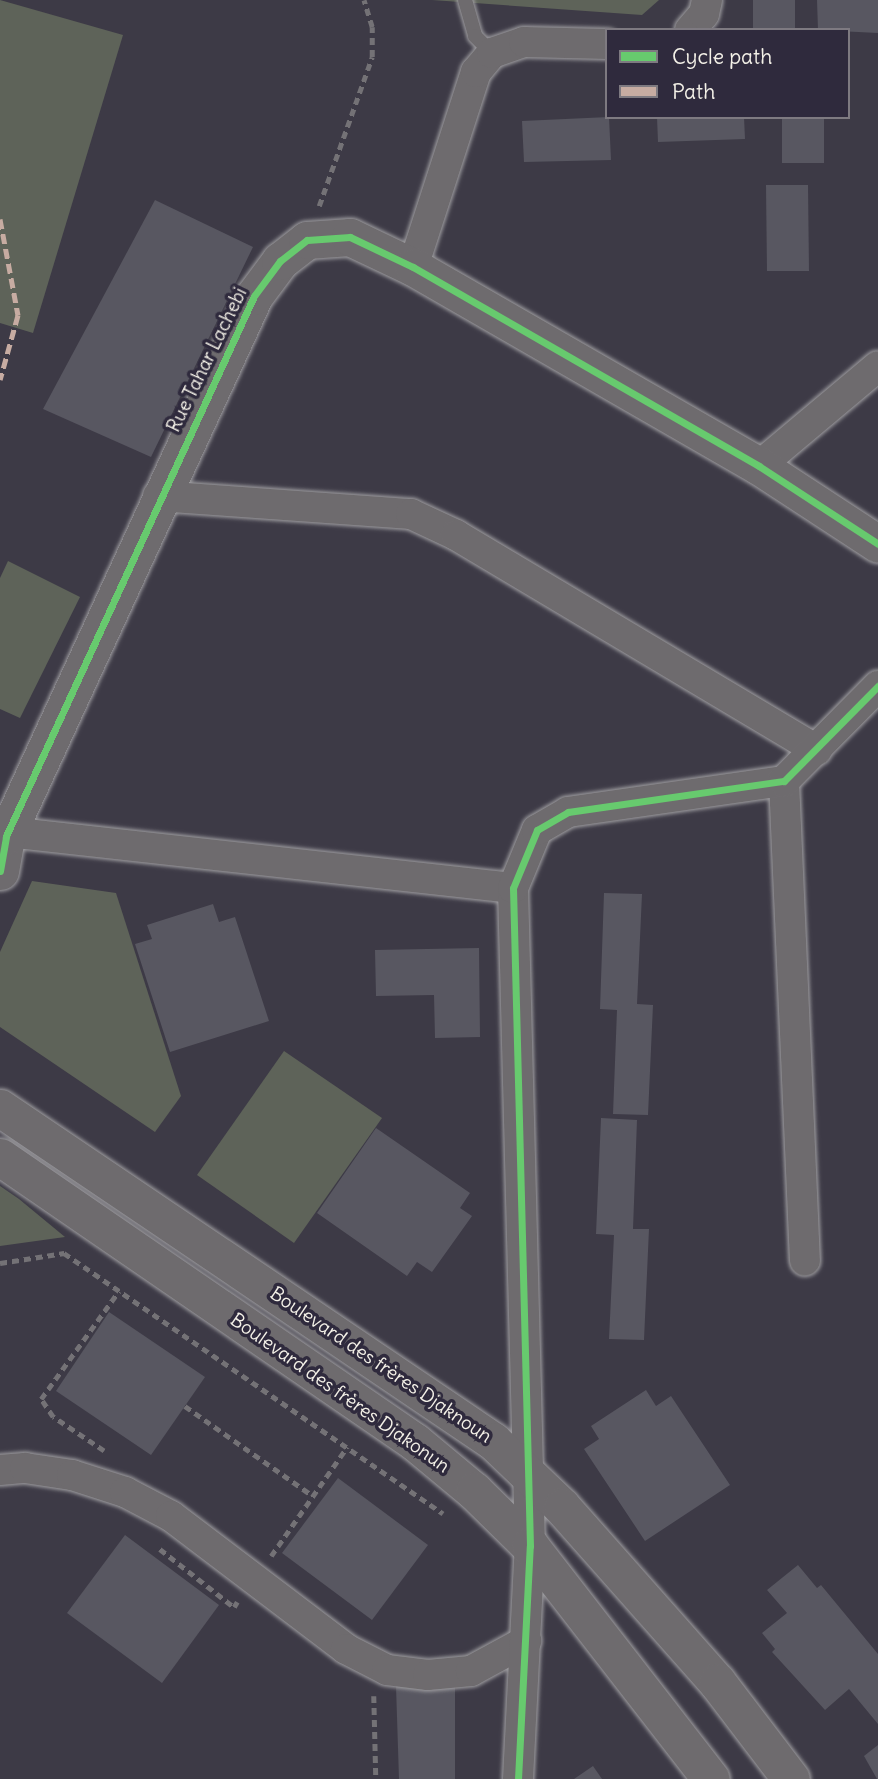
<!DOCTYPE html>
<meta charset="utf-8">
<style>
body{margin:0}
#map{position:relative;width:878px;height:1779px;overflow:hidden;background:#3d3a46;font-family:Delius,sans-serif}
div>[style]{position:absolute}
.green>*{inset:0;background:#5e6359}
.building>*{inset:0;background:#585761}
.path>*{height:4.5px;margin-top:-2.25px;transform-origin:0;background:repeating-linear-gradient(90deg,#747276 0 7px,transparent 0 12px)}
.roads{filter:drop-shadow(0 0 2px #9f9ea1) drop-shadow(0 0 2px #9f9ea1)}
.service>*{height:14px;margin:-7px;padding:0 7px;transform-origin:7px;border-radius:7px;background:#6e6b6e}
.minor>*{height:30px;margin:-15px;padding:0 15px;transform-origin:15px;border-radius:15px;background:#6e6b6e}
.tertiary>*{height:37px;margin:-18.5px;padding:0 18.5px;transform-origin:18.5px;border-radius:18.5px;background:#6e6b6e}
.quiet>*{height:5px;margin-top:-2.5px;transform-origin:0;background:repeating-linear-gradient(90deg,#c7aca2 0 10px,transparent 0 15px)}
.cycleway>*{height:7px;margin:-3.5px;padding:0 3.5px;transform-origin:3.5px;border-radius:3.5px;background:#67ca6e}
span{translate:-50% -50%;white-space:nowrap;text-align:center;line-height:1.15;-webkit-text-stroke:7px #2f2a3d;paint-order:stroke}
.street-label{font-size:19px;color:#f4f1e8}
.legend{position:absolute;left:605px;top:28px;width:245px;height:91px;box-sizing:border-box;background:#2f2a3d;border:2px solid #7e7a81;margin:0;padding:9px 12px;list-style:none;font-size:21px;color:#f4f1e8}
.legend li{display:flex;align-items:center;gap:14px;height:35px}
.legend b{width:35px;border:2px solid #7e7a81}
</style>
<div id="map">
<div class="green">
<div style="clip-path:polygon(0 0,123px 35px,33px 333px,0 323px)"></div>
<div style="clip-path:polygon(432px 0,659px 0,642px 15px)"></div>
<div style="clip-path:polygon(8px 561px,80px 597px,20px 718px,0 709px,0 578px)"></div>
<div style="clip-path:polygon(32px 881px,116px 893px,181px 1096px,155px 1132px,0 1027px,0 952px)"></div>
<div style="clip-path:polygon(284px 1051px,382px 1118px,294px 1243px,197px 1175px)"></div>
<div style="clip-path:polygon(0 1186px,19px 1199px,65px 1237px,0 1246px)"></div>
</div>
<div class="building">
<div style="clip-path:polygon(753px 0,795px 0,795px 30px,753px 30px)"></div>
<div style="clip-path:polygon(817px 0,878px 0,878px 33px,818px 30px)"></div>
<div style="clip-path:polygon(609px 117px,611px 160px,524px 162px,522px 121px)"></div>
<div style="clip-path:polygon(657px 117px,744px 117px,745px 139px,658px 142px)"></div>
<div style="clip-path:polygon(782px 117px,824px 117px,824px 163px,782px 163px)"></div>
<div style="clip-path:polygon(766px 185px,808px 185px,809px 271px,767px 271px)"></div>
<div style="clip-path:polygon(155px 200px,253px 247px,151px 457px,43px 409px)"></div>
<div style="clip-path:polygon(604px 893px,642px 894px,637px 1004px,653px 1005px,648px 1115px,613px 1114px,617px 1010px,600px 1009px)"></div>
<div style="clip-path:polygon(213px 904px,219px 922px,235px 917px,269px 1021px,170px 1052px,135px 944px,152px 939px,147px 925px)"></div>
<div style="clip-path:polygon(479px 948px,480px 1037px,435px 1038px,434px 995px,376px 996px,375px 950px)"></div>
<div style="clip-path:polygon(601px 1118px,637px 1120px,633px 1229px,649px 1229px,644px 1340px,609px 1339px,614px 1235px,596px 1234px)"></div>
<div style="clip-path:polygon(376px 1128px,470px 1193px,460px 1208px,472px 1216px,432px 1272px,417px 1262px,407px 1276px,317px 1213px)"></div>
<div style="clip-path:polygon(109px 1312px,205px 1377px,151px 1455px,56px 1391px)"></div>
<div style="clip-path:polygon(646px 1390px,656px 1406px,671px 1396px,730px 1485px,645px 1541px,584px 1449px,599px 1439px,591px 1426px)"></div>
<div style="clip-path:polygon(338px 1478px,428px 1545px,372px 1620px,282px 1553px)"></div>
<div style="clip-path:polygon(125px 1535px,219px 1605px,162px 1683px,67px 1613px)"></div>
<div style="clip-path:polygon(798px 1565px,817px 1588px,821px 1585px,878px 1654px,878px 1724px,849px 1689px,825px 1710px,772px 1652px,775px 1649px,762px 1633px,787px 1613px,767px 1590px)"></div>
<div style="clip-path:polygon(455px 1680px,455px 1779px,399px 1779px,396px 1686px)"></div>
<div style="clip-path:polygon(878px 1745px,878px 1779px,877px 1779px,864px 1756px)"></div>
<div style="clip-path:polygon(593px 1766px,602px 1779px,574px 1779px)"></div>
</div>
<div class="path">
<div style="left:319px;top:206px;width:158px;rotate:-70.4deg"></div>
<div style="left:372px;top:57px;width:30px;rotate:-90deg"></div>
<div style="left:372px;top:27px;width:28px;rotate:-107deg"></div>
<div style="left:0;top:1263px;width:65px;rotate:-8.9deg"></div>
<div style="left:64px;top:1253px;width:460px;rotate:34.5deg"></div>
<div style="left:185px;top:1406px;width:156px;rotate:35.1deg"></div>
<div style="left:104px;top:1451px;width:61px;rotate:-146.3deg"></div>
<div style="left:53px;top:1417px;width:22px;rotate:-124deg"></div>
<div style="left:41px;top:1399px;width:133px;rotate:-54.2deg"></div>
<div style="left:160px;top:1549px;width:94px;rotate:38.1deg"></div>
<div style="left:234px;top:1607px;width:6px;rotate:-59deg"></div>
<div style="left:271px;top:1556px;width:133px;rotate:-55.1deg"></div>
<div style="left:374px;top:1696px;width:83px;rotate:88.6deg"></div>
</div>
<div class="roads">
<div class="service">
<div style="left:465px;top:0;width:37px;rotate:74deg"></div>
<div style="left:475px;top:36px;width:24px;rotate:45deg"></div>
</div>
<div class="minor">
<div style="left:690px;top:30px;width:21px;rotate:-49deg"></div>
<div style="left:704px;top:14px;width:14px;rotate:-78deg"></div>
<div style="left:413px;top:267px;width:205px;rotate:-72.1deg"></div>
<div style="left:476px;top:72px;width:25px;rotate:-50deg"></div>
<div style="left:492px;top:53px;width:34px;rotate:-19deg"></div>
<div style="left:524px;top:42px;width:83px;rotate:1.4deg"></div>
<div style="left:759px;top:466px;width:155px;rotate:-40deg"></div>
<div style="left:158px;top:496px;width:254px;rotate:4.1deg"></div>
<div style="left:411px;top:514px;width:50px;rotate:25deg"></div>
<div style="left:456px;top:535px;width:420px;rotate:30.8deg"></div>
<div style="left:784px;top:781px;width:480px;rotate:87.5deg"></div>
<div style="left:8px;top:832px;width:508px;rotate:6.33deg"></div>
<div style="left:0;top:1470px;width:25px;rotate:-5deg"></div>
<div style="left:25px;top:1468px;width:48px;rotate:8.5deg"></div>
<div style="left:72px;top:1475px;width:56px;rotate:17.8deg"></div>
<div style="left:125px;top:1492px;width:52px;rotate:27.6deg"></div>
<div style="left:171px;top:1516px;width:220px;rotate:37.2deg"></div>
<div style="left:346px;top:1649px;width:46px;rotate:27.1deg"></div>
<div style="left:387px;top:1670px;width:41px;rotate:7deg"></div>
<div style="left:428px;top:1675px;width:43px;rotate:-5.3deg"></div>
<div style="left:471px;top:1671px;width:63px;rotate:-28.6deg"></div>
<div style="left:518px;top:1779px;width:233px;rotate:-87.1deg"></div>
<div style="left:530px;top:1546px;width:658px;rotate:-91.48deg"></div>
<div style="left:513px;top:888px;width:63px;rotate:-67.5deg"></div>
<div style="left:537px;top:830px;width:36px;rotate:-30deg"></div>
<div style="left:568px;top:812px;width:218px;rotate:-8.2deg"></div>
<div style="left:784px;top:781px;width:134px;rotate:-45.3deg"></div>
</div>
<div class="tertiary">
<div style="left:0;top:871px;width:36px;rotate:-80deg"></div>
<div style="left:6px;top:836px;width:594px;rotate:-65.33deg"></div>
<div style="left:254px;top:296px;width:44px;rotate:-53.4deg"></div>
<div style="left:280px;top:261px;width:34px;rotate:-38deg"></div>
<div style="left:307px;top:240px;width:43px;rotate:-4deg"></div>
<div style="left:350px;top:237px;width:70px;rotate:25.5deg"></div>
<div style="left:413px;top:267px;width:399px;rotate:29.9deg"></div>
<div style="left:759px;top:466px;width:142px;rotate:33.2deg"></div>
<div style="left:0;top:1108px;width:595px;rotate:34.04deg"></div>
<div style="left:493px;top:1441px;width:95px;rotate:43.7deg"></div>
<div style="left:562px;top:1507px;width:234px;rotate:48.5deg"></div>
<div style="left:717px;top:1682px;width:122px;rotate:52.7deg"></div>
<div style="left:0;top:1157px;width:503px;rotate:34.48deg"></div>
<div style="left:415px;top:1442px;width:77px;rotate:39.7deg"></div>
<div style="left:474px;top:1491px;width:78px;rotate:44.5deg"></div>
<div style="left:530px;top:1546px;width:295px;rotate:52.2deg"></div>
</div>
</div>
<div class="quiet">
<div style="left:0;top:219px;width:98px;rotate:79.4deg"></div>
<div style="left:18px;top:315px;width:67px;rotate:105.5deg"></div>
</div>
<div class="cycleway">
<div style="left:0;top:871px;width:36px;rotate:-80deg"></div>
<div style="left:6px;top:836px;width:594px;rotate:-65.33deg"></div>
<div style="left:254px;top:296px;width:44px;rotate:-53.4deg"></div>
<div style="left:280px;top:261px;width:34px;rotate:-38deg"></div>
<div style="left:307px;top:240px;width:43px;rotate:-4deg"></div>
<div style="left:350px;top:237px;width:70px;rotate:25.5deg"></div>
<div style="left:413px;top:267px;width:399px;rotate:29.9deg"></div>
<div style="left:759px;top:466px;width:142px;rotate:33.2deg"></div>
<div style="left:518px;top:1779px;width:233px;rotate:-87.1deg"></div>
<div style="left:530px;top:1546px;width:658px;rotate:-91.48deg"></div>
<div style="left:513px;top:888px;width:63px;rotate:-67.5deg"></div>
<div style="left:537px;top:830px;width:36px;rotate:-30deg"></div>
<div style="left:568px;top:812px;width:218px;rotate:-8.2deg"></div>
<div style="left:784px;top:781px;width:134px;rotate:-45.3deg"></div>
</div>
<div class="street-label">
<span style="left:207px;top:360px;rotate:-64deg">Rue Tahar Lachebi</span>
<span style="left:381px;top:1365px;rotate:34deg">Boulevard des frères Djaknoun</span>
<span style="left:340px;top:1393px;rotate:35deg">Boulevard des frères Djakonun</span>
</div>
<ul class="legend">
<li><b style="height:9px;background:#67ca6e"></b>Cycle path</li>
<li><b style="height:9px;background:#c7aca2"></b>Path</li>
</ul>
</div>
